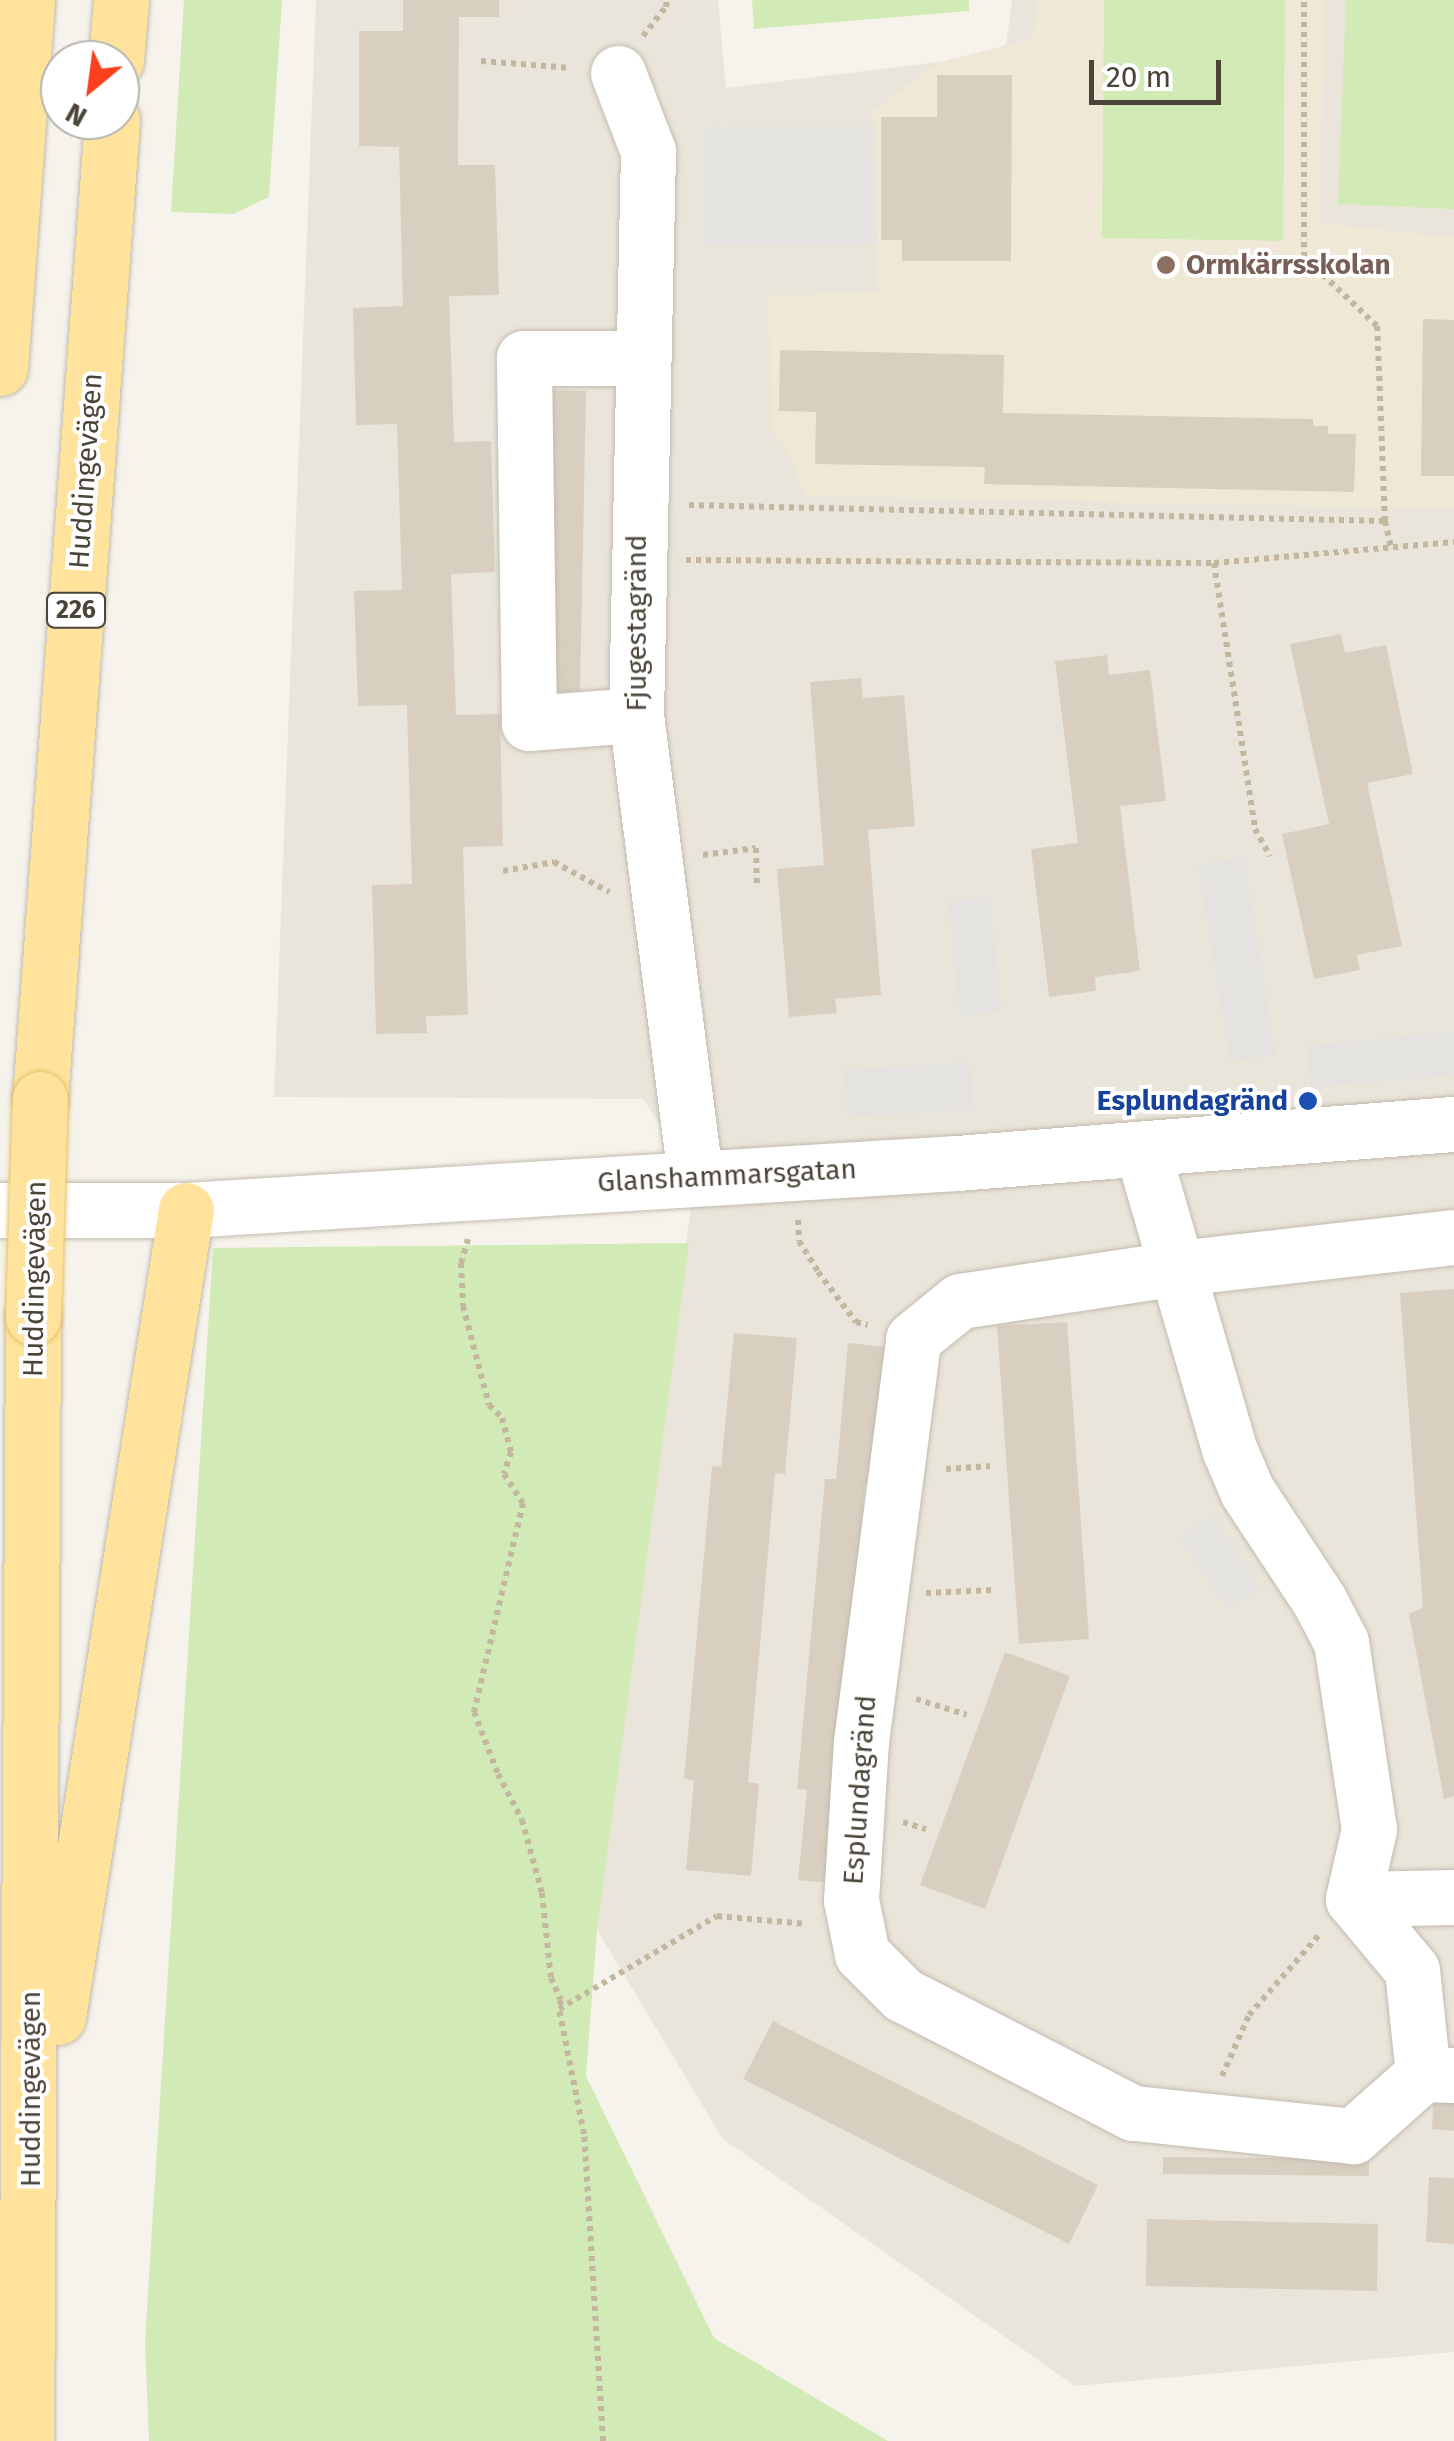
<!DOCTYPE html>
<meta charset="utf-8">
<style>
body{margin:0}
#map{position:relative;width:1454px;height:2441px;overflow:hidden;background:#f6f3ec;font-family:"Fira Sans",sans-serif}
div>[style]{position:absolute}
.residential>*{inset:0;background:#eae5da}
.education>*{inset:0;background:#efe8d6}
.green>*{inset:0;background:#d2eab5}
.parking>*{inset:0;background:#e5e3e0}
.building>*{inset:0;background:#d8cfc1}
.path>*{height:6px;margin-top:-3px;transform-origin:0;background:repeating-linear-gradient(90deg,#c4b79f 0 5px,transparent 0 10px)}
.roads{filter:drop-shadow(0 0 2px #c2bbae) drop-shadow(0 0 2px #c2bbae)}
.minor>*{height:55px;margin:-27.5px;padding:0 27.5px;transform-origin:27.5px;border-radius:27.5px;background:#fff}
.major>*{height:55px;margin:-27.5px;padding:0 27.5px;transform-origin:27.5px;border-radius:27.5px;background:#ffe39c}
.bridges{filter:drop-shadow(0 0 2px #e6c16a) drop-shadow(0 0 2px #e6c16a)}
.major-bridge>*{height:55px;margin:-27.5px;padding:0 27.5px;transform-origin:27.5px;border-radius:27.5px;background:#ffe39c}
.dots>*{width:28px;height:28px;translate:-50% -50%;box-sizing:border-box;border:5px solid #fff;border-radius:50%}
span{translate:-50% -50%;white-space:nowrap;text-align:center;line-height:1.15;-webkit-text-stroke:8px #fff;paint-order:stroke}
.shield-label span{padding:2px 8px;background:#fff;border:2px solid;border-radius:8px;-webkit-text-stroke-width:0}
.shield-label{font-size:25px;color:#4b4439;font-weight:700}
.education-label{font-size:28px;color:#785e54;font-weight:700}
.left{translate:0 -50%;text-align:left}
.street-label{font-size:28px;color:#4b4439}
.transit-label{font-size:28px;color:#164399;font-weight:700}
.right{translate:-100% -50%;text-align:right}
.north{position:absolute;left:40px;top:40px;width:100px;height:100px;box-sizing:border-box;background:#fff;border:2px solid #b7b4b0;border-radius:50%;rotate:209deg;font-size:28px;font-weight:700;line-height:40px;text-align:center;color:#4b4439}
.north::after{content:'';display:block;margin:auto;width:35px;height:45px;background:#fc3f1d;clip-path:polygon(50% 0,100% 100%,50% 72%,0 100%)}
.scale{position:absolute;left:1089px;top:60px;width:132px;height:45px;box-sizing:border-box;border:5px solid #4b4439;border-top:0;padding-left:12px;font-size:30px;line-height:35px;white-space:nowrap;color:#4b4439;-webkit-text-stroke:8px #fff;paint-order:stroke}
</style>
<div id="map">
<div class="residential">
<div style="clip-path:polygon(316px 0,718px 0,726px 88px,1005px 54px,1012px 0,1454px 0,1454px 2352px,1075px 2386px,723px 2139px,597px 1930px,695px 1175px,643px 1099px,274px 1097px)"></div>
</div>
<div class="education">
<div style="clip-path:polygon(1037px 0,1325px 0,1319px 223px,1454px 238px,1454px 509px,806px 496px,787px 450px,771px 429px,769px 295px,878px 293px,873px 111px,937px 63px,1033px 38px)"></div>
</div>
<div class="green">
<div style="clip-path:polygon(184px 0,282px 0,269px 197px,233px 214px,171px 212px)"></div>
<div style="clip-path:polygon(752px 0,969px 0,969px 11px,754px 29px)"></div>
<div style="clip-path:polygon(1104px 0,1285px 0,1283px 241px,1102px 238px)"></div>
<div style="clip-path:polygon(1346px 0,1454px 0,1454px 209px,1338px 204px)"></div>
<div style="clip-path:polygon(689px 1243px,597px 1930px,586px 2076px,714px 2338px,888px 2441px,149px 2441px,145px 2342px,213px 1248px)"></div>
</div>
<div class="parking">
<div style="clip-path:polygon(876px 126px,877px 245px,703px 245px,703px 127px)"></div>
<div style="clip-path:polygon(1244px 857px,1276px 1055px,1230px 1062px,1198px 864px)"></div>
<div style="clip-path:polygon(990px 896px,1002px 1012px,960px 1016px,948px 900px)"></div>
<div style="clip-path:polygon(1454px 1031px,1454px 1075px,1310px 1087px,1307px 1046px)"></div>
<div style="clip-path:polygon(970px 1062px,973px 1110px,847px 1117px,844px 1070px)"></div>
<div style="clip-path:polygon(1212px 1515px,1260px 1589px,1228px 1610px,1180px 1536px)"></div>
</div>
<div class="building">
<div style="clip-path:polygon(403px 0,499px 0,499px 17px,459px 17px,458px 165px,495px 165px,499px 295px,449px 296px,454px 442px,491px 441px,495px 572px,451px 574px,456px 715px,500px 714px,503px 846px,463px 847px,468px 1015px,426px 1016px,427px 1033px,376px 1034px,372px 885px,412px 884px,407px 705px,358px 706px,354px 591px,402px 590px,397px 424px,356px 425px,353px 308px,403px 306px,399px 147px,359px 146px,359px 31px,403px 31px)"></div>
<div style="clip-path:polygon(937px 75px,1012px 75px,1011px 261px,902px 261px,902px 240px,881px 240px,881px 117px,937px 117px)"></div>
<div style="clip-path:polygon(1423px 319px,1454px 320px,1454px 476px,1421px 476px)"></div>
<div style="clip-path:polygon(780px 350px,1004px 355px,1003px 413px,1313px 419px,1313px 426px,1328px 426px,1328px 434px,1356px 434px,1354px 492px,984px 484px,985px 467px,815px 464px,816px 412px,779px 411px)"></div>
<div style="clip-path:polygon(551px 390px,586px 391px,580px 692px,545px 692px)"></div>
<div style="clip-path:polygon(1341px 634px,1345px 653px,1386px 645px,1413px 774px,1367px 783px,1402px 946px,1357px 955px,1360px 970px,1314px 979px,1282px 834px,1329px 824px,1290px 644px)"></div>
<div style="clip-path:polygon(1107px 655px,1109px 675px,1150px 670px,1166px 801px,1120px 806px,1140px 971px,1095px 977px,1096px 991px,1049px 997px,1031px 849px,1078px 843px,1055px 661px)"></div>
<div style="clip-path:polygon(861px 678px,863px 698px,904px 695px,915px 826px,868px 830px,881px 995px,835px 999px,837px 1013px,789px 1017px,777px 869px,824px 865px,810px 682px)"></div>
<div style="clip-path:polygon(1454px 1289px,1454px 1796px,1444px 1799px,1409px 1614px,1423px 1607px,1400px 1293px)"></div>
<div style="clip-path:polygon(1067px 1322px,1089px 1639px,1019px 1644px,997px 1326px)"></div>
<div style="clip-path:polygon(734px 1333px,797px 1338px,785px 1474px,775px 1473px,748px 1782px,759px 1784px,751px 1876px,686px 1870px,694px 1780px,684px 1779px,712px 1466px,721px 1467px)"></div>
<div style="clip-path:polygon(848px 1343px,888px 1347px,875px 1484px,865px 1483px,838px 1791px,839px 1884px,798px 1880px,807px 1790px,797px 1789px,825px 1479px,836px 1479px)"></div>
<div style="clip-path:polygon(1005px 1652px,1070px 1676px,985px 1909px,920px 1885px)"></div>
<div style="clip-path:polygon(773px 2021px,1098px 2185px,1069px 2244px,743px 2079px)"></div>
<div style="clip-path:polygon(1434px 2091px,1454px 2093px,1454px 2131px,1432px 2129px)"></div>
<div style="clip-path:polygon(1163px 2157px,1369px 2159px,1369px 2176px,1163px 2174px)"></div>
<div style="clip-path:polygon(1429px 2177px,1454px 2178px,1454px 2244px,1426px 2242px)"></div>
<div style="clip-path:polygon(1147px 2219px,1378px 2224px,1377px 2291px,1146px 2286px)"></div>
</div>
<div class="path">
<div style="left:643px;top:36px;width:37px;rotate:-52deg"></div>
<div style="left:666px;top:7px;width:7px;rotate:-82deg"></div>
<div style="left:481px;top:61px;width:90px;rotate:4.4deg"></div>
<div style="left:689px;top:505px;width:696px;rotate:1.32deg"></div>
<div style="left:1385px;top:521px;width:195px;rotate:-92.3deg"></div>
<div style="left:1377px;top:326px;width:100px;rotate:-136.6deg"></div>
<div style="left:1304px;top:257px;width:257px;rotate:-90deg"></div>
<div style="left:1385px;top:521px;width:27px;rotate:77deg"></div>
<div style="left:686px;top:560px;width:528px;rotate:0.33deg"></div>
<div style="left:1214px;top:563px;width:241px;rotate:-5deg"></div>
<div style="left:1214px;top:563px;width:269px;rotate:81.2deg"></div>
<div style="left:1255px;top:829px;width:31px;rotate:61deg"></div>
<div style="left:703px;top:855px;width:53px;rotate:-7.5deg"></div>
<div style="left:756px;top:848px;width:40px;rotate:88.6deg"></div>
<div style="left:503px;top:871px;width:52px;rotate:-10deg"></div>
<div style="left:554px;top:862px;width:63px;rotate:28.6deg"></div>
<div style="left:798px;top:1220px;width:21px;rotate:87deg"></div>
<div style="left:799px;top:1241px;width:36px;rotate:58deg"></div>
<div style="left:818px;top:1272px;width:63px;rotate:52.8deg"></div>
<div style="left:856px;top:1322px;width:12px;rotate:14deg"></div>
<div style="left:468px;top:1239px;width:25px;rotate:106deg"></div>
<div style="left:461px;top:1263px;width:43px;rotate:87.3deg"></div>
<div style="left:463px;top:1306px;width:102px;rotate:75.3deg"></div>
<div style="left:489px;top:1405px;width:18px;rotate:45deg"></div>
<div style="left:502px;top:1418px;width:35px;rotate:75deg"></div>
<div style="left:511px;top:1452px;width:23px;rotate:108deg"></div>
<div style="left:504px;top:1474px;width:35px;rotate:57deg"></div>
<div style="left:523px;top:1503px;width:215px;rotate:103.2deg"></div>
<div style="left:474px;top:1712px;width:66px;rotate:68.8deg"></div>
<div style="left:498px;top:1774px;width:52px;rotate:62.4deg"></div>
<div style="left:522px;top:1820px;width:76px;rotate:74.7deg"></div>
<div style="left:542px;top:1893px;width:85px;rotate:84deg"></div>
<div style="left:551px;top:1978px;width:24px;rotate:66deg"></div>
<div style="left:561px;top:2000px;width:9px;rotate:103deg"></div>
<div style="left:946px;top:1469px;width:44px;rotate:-3.9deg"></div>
<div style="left:926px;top:1593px;width:69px;rotate:-2.5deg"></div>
<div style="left:916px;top:1699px;width:53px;rotate:17.4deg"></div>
<div style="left:903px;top:1822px;width:24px;rotate:17deg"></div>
<div style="left:1222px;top:2076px;width:67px;rotate:-66.1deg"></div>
<div style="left:1249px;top:2015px;width:106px;rotate:-48.8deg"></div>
<div style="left:603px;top:2441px;width:308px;rotate:-93.5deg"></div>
<div style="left:584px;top:2134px;width:127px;rotate:-101.3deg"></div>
<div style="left:559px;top:2009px;width:183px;rotate:-30.5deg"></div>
<div style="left:717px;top:1916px;width:90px;rotate:5.1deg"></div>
</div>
<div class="roads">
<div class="minor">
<div style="left:618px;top:73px;width:84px;rotate:69deg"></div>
<div style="left:648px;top:151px;width:564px;rotate:91.22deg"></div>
<div style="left:636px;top:715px;width:465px;rotate:82.7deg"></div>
<div style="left:636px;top:715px;width:107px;rotate:175.7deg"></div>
<div style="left:529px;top:723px;width:365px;rotate:-90.8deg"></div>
<div style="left:524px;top:358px;width:116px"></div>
<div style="left:1142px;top:1149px;width:315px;rotate:73.8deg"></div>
<div style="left:1230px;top:1451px;width:43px;rotate:67deg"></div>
<div style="left:1247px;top:1491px;width:131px;rotate:56.6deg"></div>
<div style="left:1319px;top:1600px;width:47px;rotate:62.4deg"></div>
<div style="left:1341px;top:1642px;width:189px;rotate:81.5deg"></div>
<div style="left:1369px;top:1829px;width:72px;rotate:102.9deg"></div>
<div style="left:0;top:1210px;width:186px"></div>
<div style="left:186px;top:1210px;width:772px;rotate:-3.49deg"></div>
<div style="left:957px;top:1163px;width:499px;rotate:-4.5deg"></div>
<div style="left:1353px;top:1899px;width:92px;rotate:50.3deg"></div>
<div style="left:1412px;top:1970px;width:105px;rotate:84deg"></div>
<div style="left:1423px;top:2074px;width:31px;rotate:2deg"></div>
<div style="left:1353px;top:1899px;width:101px;rotate:-1.1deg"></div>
<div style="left:1423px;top:2074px;width:94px;rotate:138.5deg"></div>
<div style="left:1353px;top:2136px;width:221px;rotate:-174deg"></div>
<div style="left:1133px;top:2113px;width:259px;rotate:-152.8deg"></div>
<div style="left:903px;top:1995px;width:58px;rotate:-135deg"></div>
<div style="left:862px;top:1954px;width:55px;rotate:-101.5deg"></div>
<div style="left:851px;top:1900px;width:158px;rotate:-86.4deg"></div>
<div style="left:861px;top:1742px;width:406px;rotate:-82.6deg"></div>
<div style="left:913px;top:1339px;width:60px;rotate:-39deg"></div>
<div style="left:960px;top:1301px;width:220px;rotate:-8.6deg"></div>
<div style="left:1178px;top:1268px;width:278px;rotate:-6.4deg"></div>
</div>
<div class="major">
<div style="left:116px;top:60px;width:60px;rotate:-85.2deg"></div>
<div style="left:0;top:368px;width:369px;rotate:-85.8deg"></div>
<div style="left:40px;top:1099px;width:982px;rotate:-85.79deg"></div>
<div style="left:58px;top:2017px;width:817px;rotate:-80.99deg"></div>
<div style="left:26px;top:2441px;width:1124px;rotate:-89.64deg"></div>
</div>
</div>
<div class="bridges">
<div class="major-bridge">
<div style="left:33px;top:1317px;width:218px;rotate:-88.2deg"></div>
</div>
</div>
<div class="dots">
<div style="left:1166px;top:265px;background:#8d6e63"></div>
<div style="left:1308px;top:1101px;background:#1a4fb4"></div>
</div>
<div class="shield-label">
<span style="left:76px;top:610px">226</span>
</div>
<div class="education-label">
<span class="left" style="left:1186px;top:265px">Ormkärrsskolan</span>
</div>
<div class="street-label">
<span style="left:86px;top:471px;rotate:-86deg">Huddingevägen</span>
<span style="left:637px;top:623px;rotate:-90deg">Fjugestagränd</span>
<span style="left:727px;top:1176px;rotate:-3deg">Glanshammarsgatan</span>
<span style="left:35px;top:1279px;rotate:-89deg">Huddingevägen</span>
<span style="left:860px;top:1790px;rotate:-86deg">Esplundagränd</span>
<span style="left:31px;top:2089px;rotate:-90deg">Huddingevägen</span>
</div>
<div class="transit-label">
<span class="right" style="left:1288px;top:1101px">Esplundagränd</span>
</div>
<div class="north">N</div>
<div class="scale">20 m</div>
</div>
